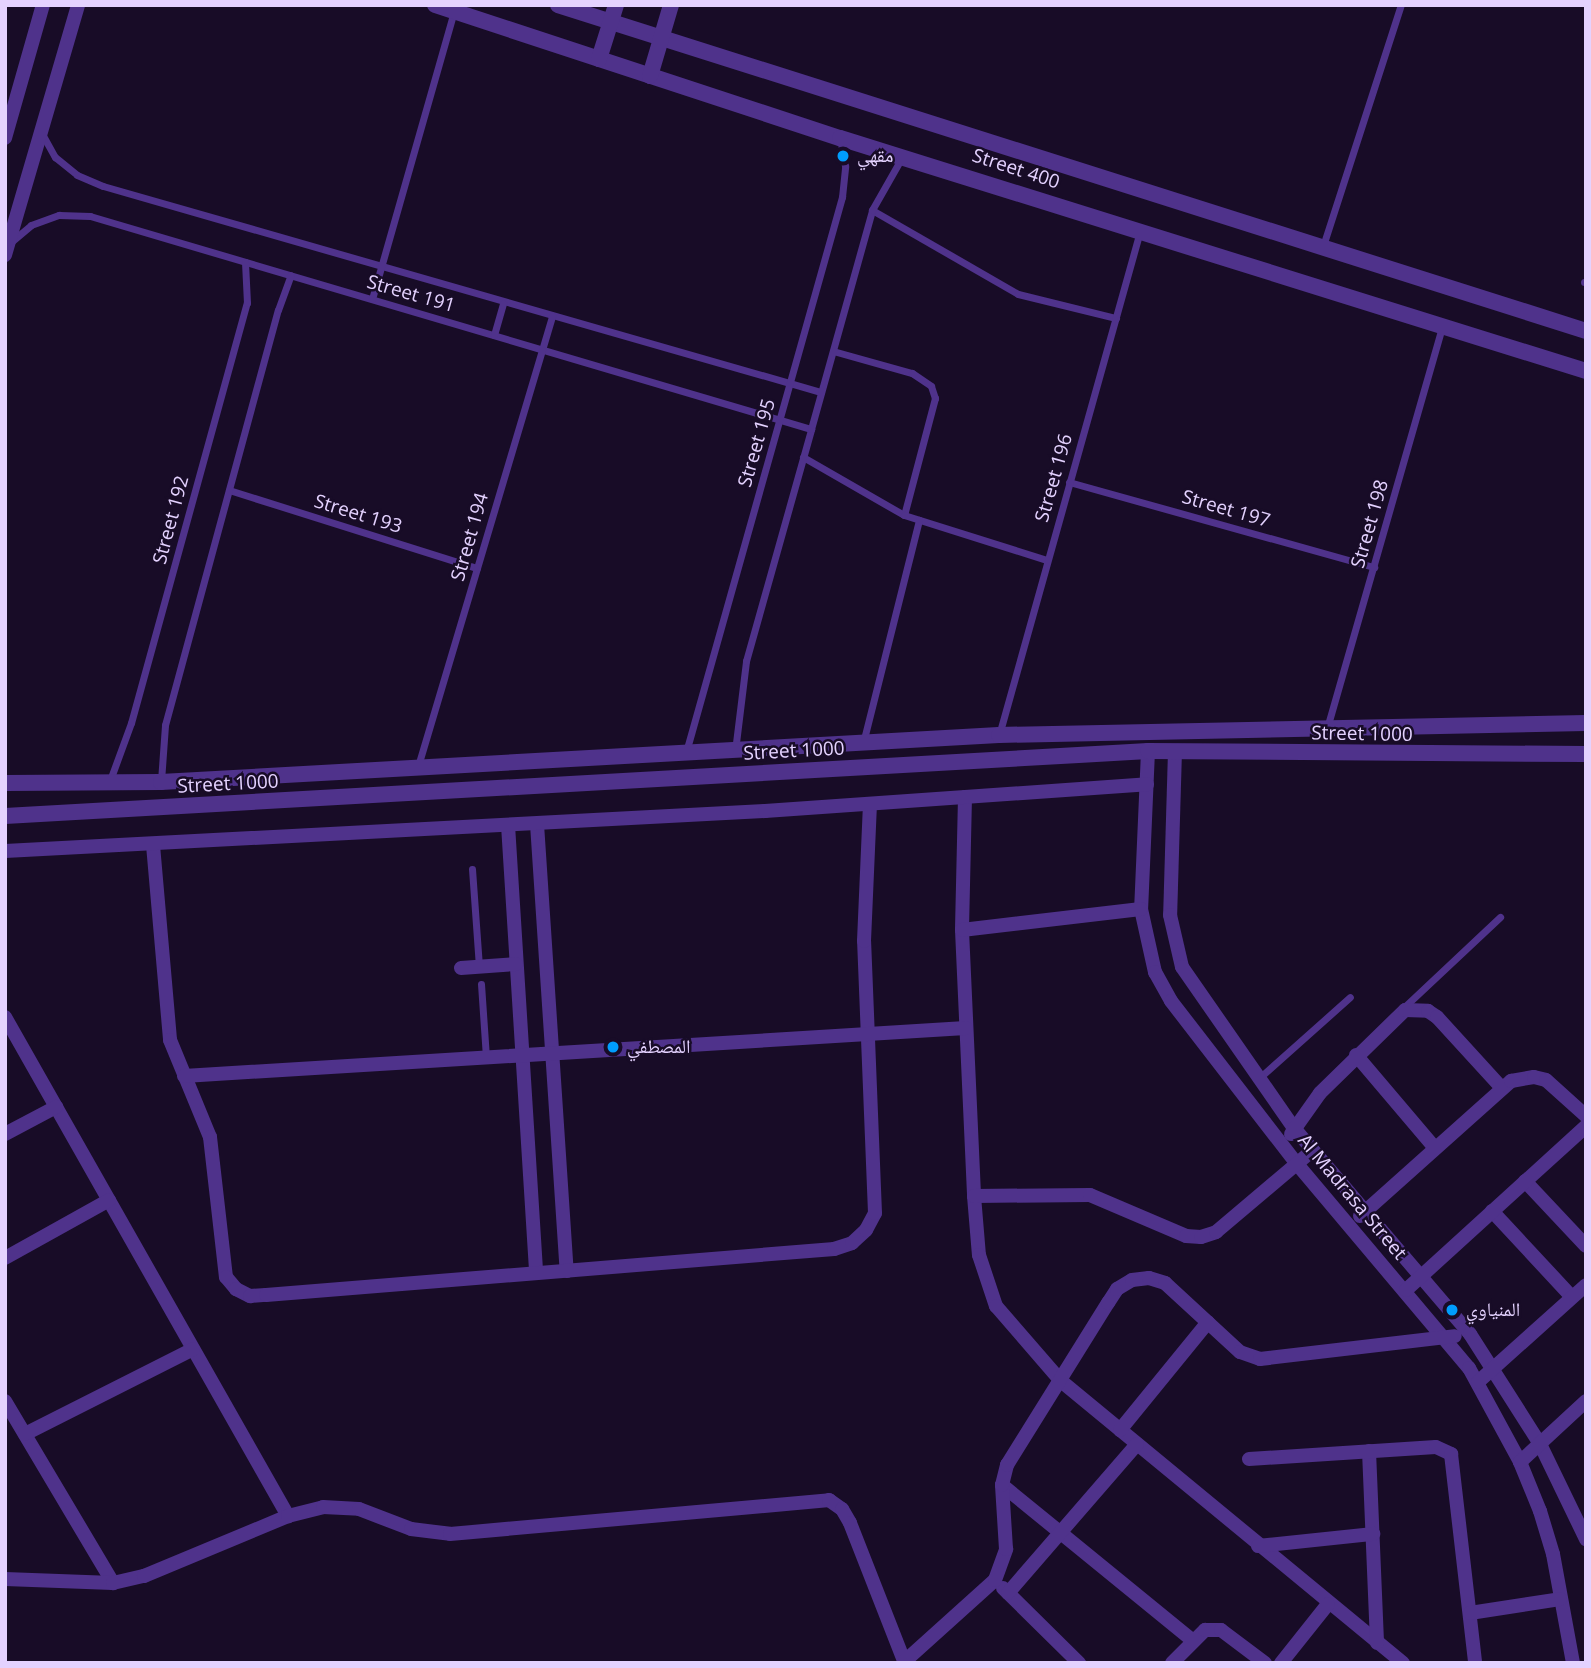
<!DOCTYPE html>
<meta charset="utf-8">
<style>
body{margin:0}
#map{position:relative;width:1591px;height:1668px;overflow:hidden;background:#180c27;font-family:"Open Sans","Noto Naskh Arabic",sans-serif}
div>[style]{position:absolute}
.service>*{height:7px;margin:-3.5px;padding:0 3.5px;transform-origin:3.5px;border-radius:3.5px;background:#4f328b}
.minor>*{height:14px;margin:-7px;padding:0 7px;transform-origin:7px;border-radius:7px;background:#4f328b}
.tertiary>*{height:16px;margin:-8px;padding:0 8px;transform-origin:8px;border-radius:8px;background:#4f328b}
.dots>*{width:19px;height:19px;translate:-50% -50%;box-sizing:border-box;border:4px solid #180c27;border-radius:50%}
span{translate:-50% -50%;white-space:nowrap;text-align:center;line-height:1.15;-webkit-text-stroke:5px #180c27;paint-order:stroke}
.poi-label{font-size:19px;color:#e4d2ff}
.left{translate:0 -50%;text-align:left}
.street-label{font-size:19px;color:#e4d2ff}
.frame{position:absolute;inset:0;border:7px solid #e4d2ff;pointer-events:none}
</style>
<div id="map">
<div class="service">
<div style="left:41px;top:132px;width:29px;rotate:61deg"></div>
<div style="left:55px;top:157px;width:28px;rotate:39deg"></div>
<div style="left:77px;top:175px;width:28px;rotate:23deg"></div>
<div style="left:103px;top:186px;width:747px;rotate:16.01deg"></div>
<div style="left:872px;top:210px;width:168px;rotate:29.9deg"></div>
<div style="left:1018px;top:294px;width:101px;rotate:13.8deg"></div>
<div style="left:11px;top:242px;width:26px;rotate:-40deg"></div>
<div style="left:31px;top:225px;width:30px;rotate:-20deg"></div>
<div style="left:59px;top:215px;width:31px;rotate:2deg"></div>
<div style="left:90px;top:216px;width:752px;rotate:16.46deg"></div>
<div style="left:1322px;top:249px;width:256px;rotate:-72.1deg"></div>
<div style="left:1584px;top:282px;width:2px"></div>
<div style="left:372px;top:299px;width:298px;rotate:-74.1deg"></div>
<div style="left:494px;top:335px;width:33px;rotate:-74deg"></div>
<div style="left:833px;top:351px;width:82px;rotate:15.6deg"></div>
<div style="left:912px;top:373px;width:23px;rotate:34deg"></div>
<div style="left:931px;top:386px;width:13px;rotate:72deg"></div>
<div style="left:935px;top:398px;width:121px;rotate:104.8deg"></div>
<div style="left:803px;top:457px;width:116px;rotate:29.9deg"></div>
<div style="left:904px;top:515px;width:150px;rotate:17.5deg"></div>
<div style="left:1069px;top:482px;width:317px;rotate:15.6deg"></div>
<div style="left:229px;top:490px;width:260px;rotate:17.5deg"></div>
<div style="left:1327px;top:728px;width:418px;rotate:-74deg"></div>
<div style="left:999px;top:735px;width:523px;rotate:-74.37deg"></div>
<div style="left:863px;top:743px;width:230px;rotate:-75.9deg"></div>
<div style="left:735px;top:751px;width:91px;rotate:-83deg"></div>
<div style="left:746px;top:661px;width:241px;rotate:-74.3deg"></div>
<div style="left:811px;top:429px;width:227px;rotate:-74.4deg"></div>
<div style="left:872px;top:210px;width:59px;rotate:-60.4deg"></div>
<div style="left:686px;top:752px;width:577px;rotate:-74.3deg"></div>
<div style="left:842px;top:197px;width:31px;rotate:-84deg"></div>
<div style="left:845px;top:166px;width:27px;rotate:-100deg"></div>
<div style="left:418px;top:766px;width:470px;rotate:-73.4deg"></div>
<div style="left:161px;top:781px;width:56px;rotate:-85.9deg"></div>
<div style="left:165px;top:725px;width:430px;rotate:-74.8deg"></div>
<div style="left:278px;top:310px;width:37px;rotate:-70deg"></div>
<div style="left:109px;top:783px;width:64px;rotate:-69.9deg"></div>
<div style="left:131px;top:723px;width:436px;rotate:-74.6deg"></div>
<div style="left:247px;top:303px;width:41px;rotate:-92.8deg"></div>
<div style="left:472px;top:869px;width:97px;rotate:85.9deg"></div>
<div style="left:481px;top:984px;width:73px;rotate:86.1deg"></div>
<div style="left:1401px;top:1010px;width:136px;rotate:-43.2deg"></div>
<div style="left:1258px;top:1079px;width:123px;rotate:-41.7deg"></div>
</div>
<div class="minor">
<div style="left:5px;top:138px;width:138px;rotate:-74.1deg"></div>
<div style="left:5px;top:255px;width:260px;rotate:-73.7deg"></div>
<div style="left:1148px;top:751px;width:158px;rotate:92.5deg"></div>
<div style="left:1141px;top:909px;width:65px;rotate:77.5deg"></div>
<div style="left:1155px;top:972px;width:33px;rotate:61deg"></div>
<div style="left:1171px;top:1001px;width:206px;rotate:52.3deg"></div>
<div style="left:1297px;top:1164px;width:267px;rotate:49.9deg"></div>
<div style="left:1469px;top:1368px;width:107px;rotate:61.5deg"></div>
<div style="left:1520px;top:1462px;width:53px;rotate:67.8deg"></div>
<div style="left:1540px;top:1511px;width:45px;rotate:73.2deg"></div>
<div style="left:1553px;top:1554px;width:111px;rotate:79.6deg"></div>
<div style="left:1175px;top:751px;width:164px;rotate:91.7deg"></div>
<div style="left:1170px;top:915px;width:53px;rotate:77deg"></div>
<div style="left:1182px;top:967px;width:196px;rotate:55.2deg"></div>
<div style="left:1294px;top:1128px;width:271px;rotate:49.5deg"></div>
<div style="left:1470px;top:1334px;width:130px;rotate:57.5deg"></div>
<div style="left:1540px;top:1444px;width:106px;rotate:64.2deg"></div>
<div style="left:965px;top:797px;width:133px;rotate:91.3deg"></div>
<div style="left:962px;top:930px;width:266px;rotate:87.4deg"></div>
<div style="left:974px;top:1196px;width:59px;rotate:85.2deg"></div>
<div style="left:979px;top:1255px;width:54px;rotate:71.6deg"></div>
<div style="left:996px;top:1306px;width:99px;rotate:49.1deg"></div>
<div style="left:1061px;top:1381px;width:443px;rotate:39.5deg"></div>
<div style="left:537px;top:824px;width:448px;rotate:86.2deg"></div>
<div style="left:508px;top:825px;width:449px;rotate:86.4deg"></div>
<div style="left:153px;top:845px;width:196px;rotate:85deg"></div>
<div style="left:170px;top:1040px;width:105px;rotate:67.6deg"></div>
<div style="left:210px;top:1137px;width:141px;rotate:83.5deg"></div>
<div style="left:226px;top:1277px;width:16px;rotate:50deg"></div>
<div style="left:236px;top:1289px;width:16px;rotate:27deg"></div>
<div style="left:250px;top:1296px;width:16px;rotate:-4deg"></div>
<div style="left:266px;top:1295px;width:570px;rotate:-4.63deg"></div>
<div style="left:834px;top:1249px;width:19px;rotate:-18deg"></div>
<div style="left:852px;top:1243px;width:19px;rotate:-43deg"></div>
<div style="left:866px;top:1230px;width:19px;rotate:-62deg"></div>
<div style="left:875px;top:1213px;width:272px;rotate:-92.3deg"></div>
<div style="left:864px;top:941px;width:137px;rotate:-87.5deg"></div>
<div style="left:5px;top:851px;width:761px;rotate:-3.01deg"></div>
<div style="left:765px;top:811px;width:383px;rotate:-4deg"></div>
<div style="left:962px;top:930px;width:180px;rotate:-6.7deg"></div>
<div style="left:461px;top:968px;width:55px;rotate:-4.2deg"></div>
<div style="left:5px;top:1017px;width:574px;rotate:60.44deg"></div>
<div style="left:1356px;top:1055px;width:122px;rotate:49.7deg"></div>
<div style="left:184px;top:1076px;width:783px;rotate:-3.51deg"></div>
<div style="left:5px;top:1134px;width:58px;rotate:-27.9deg"></div>
<div style="left:1291px;top:1134px;width:50px;rotate:-54.7deg"></div>
<div style="left:1320px;top:1093px;width:119px;rotate:-44.3deg"></div>
<div style="left:1405px;top:1010px;width:23px;rotate:2deg"></div>
<div style="left:1428px;top:1011px;width:11px;rotate:34deg"></div>
<div style="left:1437px;top:1017px;width:95px;rotate:47.6deg"></div>
<div style="left:1525px;top:1181px;width:89px;rotate:46.8deg"></div>
<div style="left:974px;top:1196px;width:116px;rotate:-0.5deg"></div>
<div style="left:1090px;top:1195px;width:104px;rotate:23.1deg"></div>
<div style="left:1186px;top:1236px;width:15px;rotate:4deg"></div>
<div style="left:1201px;top:1237px;width:16px;rotate:-18deg"></div>
<div style="left:1216px;top:1232px;width:127px;rotate:-40.2deg"></div>
<div style="left:1492px;top:1211px;width:117px;rotate:47.1deg"></div>
<div style="left:1360px;top:1216px;width:203px;rotate:-41.8deg"></div>
<div style="left:1511px;top:1081px;width:23px;rotate:-10deg"></div>
<div style="left:1534px;top:1077px;width:12px;rotate:14deg"></div>
<div style="left:1546px;top:1080px;width:54px;rotate:42deg"></div>
<div style="left:5px;top:1258px;width:119px;rotate:-29.1deg"></div>
<div style="left:1406px;top:1290px;width:244px;rotate:-42.3deg"></div>
<div style="left:1478px;top:1382px;width:145px;rotate:-41.9deg"></div>
<div style="left:5px;top:1401px;width:212px;rotate:59.3deg"></div>
<div style="left:1120px;top:1430px;width:139px;rotate:-50.8deg"></div>
<div style="left:25px;top:1434px;width:188px;rotate:-26.8deg"></div>
<div style="left:1369px;top:1451px;width:192px;rotate:87.6deg"></div>
<div style="left:1249px;top:1459px;width:187px;rotate:-3.7deg"></div>
<div style="left:1436px;top:1447px;width:17px;rotate:25deg"></div>
<div style="left:1451px;top:1454px;width:210px;rotate:83.4deg"></div>
<div style="left:1520px;top:1462px;width:90px;rotate:-42.7deg"></div>
<div style="left:1002px;top:1485px;width:245px;rotate:39.2deg"></div>
<div style="left:1258px;top:1546px;width:116px;rotate:-6deg"></div>
<div style="left:5px;top:1579px;width:108px;rotate:2.1deg"></div>
<div style="left:113px;top:1583px;width:32px;rotate:-13deg"></div>
<div style="left:144px;top:1576px;width:156px;rotate:-22.6deg"></div>
<div style="left:288px;top:1516px;width:36px;rotate:-14deg"></div>
<div style="left:323px;top:1507px;width:36px;rotate:3deg"></div>
<div style="left:359px;top:1509px;width:56px;rotate:21deg"></div>
<div style="left:411px;top:1529px;width:39px;rotate:7deg"></div>
<div style="left:450px;top:1534px;width:381px;rotate:-5.1deg"></div>
<div style="left:829px;top:1500px;width:16px;rotate:35deg"></div>
<div style="left:842px;top:1509px;width:16px;rotate:60deg"></div>
<div style="left:850px;top:1523px;width:150px;rotate:68.6deg"></div>
<div style="left:1003px;top:1588px;width:107px;rotate:44.6deg"></div>
<div style="left:1008px;top:1593px;width:197px;rotate:-49.1deg"></div>
<div style="left:1470px;top:1613px;width:91px;rotate:-8.8deg"></div>
<div style="left:905px;top:1661px;width:121px;rotate:-42deg"></div>
<div style="left:995px;top:1580px;width:33px;rotate:-70deg"></div>
<div style="left:1006px;top:1549px;width:64px;rotate:-93.6deg"></div>
<div style="left:1002px;top:1485px;width:21px;rotate:-76deg"></div>
<div style="left:1007px;top:1465px;width:191px;rotate:-58.1deg"></div>
<div style="left:1108px;top:1303px;width:17px;rotate:-57deg"></div>
<div style="left:1117px;top:1289px;width:17px;rotate:-31deg"></div>
<div style="left:1132px;top:1280px;width:17px;rotate:-7deg"></div>
<div style="left:1149px;top:1278px;width:17px;rotate:17deg"></div>
<div style="left:1165px;top:1283px;width:102px;rotate:42.6deg"></div>
<div style="left:1240px;top:1352px;width:21px;rotate:19deg"></div>
<div style="left:1260px;top:1359px;width:196px;rotate:-6.7deg"></div>
<div style="left:1172px;top:1663px;width:47px;rotate:-45deg"></div>
<div style="left:1205px;top:1630px;width:16px"></div>
<div style="left:1221px;top:1630px;width:55px;rotate:36.9deg"></div>
<div style="left:1281px;top:1663px;width:75px;rotate:-51.5deg"></div>
</div>
<div class="tertiary">
<div style="left:435px;top:5px;width:426px;rotate:18.2deg"></div>
<div style="left:840px;top:138px;width:782px;rotate:17.35deg"></div>
<div style="left:558px;top:5px;width:1078px;rotate:17.59deg"></div>
<div style="left:599px;top:59px;width:57px;rotate:-72.5deg"></div>
<div style="left:650px;top:76px;width:74px;rotate:-73.5deg"></div>
<div style="left:5px;top:783px;width:156px;rotate:-0.4deg"></div>
<div style="left:161px;top:782px;width:839px;rotate:-3.21deg"></div>
<div style="left:999px;top:735px;width:587px;rotate:-1.17deg"></div>
<div style="left:5px;top:816px;width:1145px;rotate:-3.25deg"></div>
<div style="left:1148px;top:751px;width:438px;rotate:0.4deg"></div>
</div>
<div class="dots">
<div style="left:843px;top:156px;background:#009dfd"></div>
<div style="left:613px;top:1047px;background:#009dfd"></div>
<div style="left:1452px;top:1310px;background:#009dfd"></div>
</div>
<div class="poi-label">
<span class="left" style="left:857px;top:156px">مقهي</span>
<span class="left" style="left:627px;top:1047px">المصطفي</span>
<span class="left" style="left:1466px;top:1310px">المنياوي</span>
</div>
<div class="street-label">
<span style="left:1016px;top:169px;rotate:18deg">Street 400</span>
<span style="left:411px;top:294px;rotate:16deg">Street 191</span>
<span style="left:757px;top:443px;rotate:-74deg">Street 195</span>
<span style="left:1054px;top:478px;rotate:-74deg">Street 196</span>
<span style="left:1226px;top:509px;rotate:16deg">Street 197</span>
<span style="left:358px;top:514px;rotate:17deg">Street 193</span>
<span style="left:171px;top:520px;rotate:-75deg">Street 192</span>
<span style="left:1370px;top:524px;rotate:-74deg">Street 198</span>
<span style="left:470px;top:537px;rotate:-74deg">Street 194</span>
<span style="left:1362px;top:734px;rotate:1deg">Street 1000</span>
<span style="left:794px;top:751px;rotate:-3deg">Street 1000</span>
<span style="left:228px;top:784px;rotate:-3deg">Street 1000</span>
<span style="left:1352px;top:1197px;rotate:50deg">Al Madrasa Street</span>
</div>
<div class="frame"></div>
</div>
